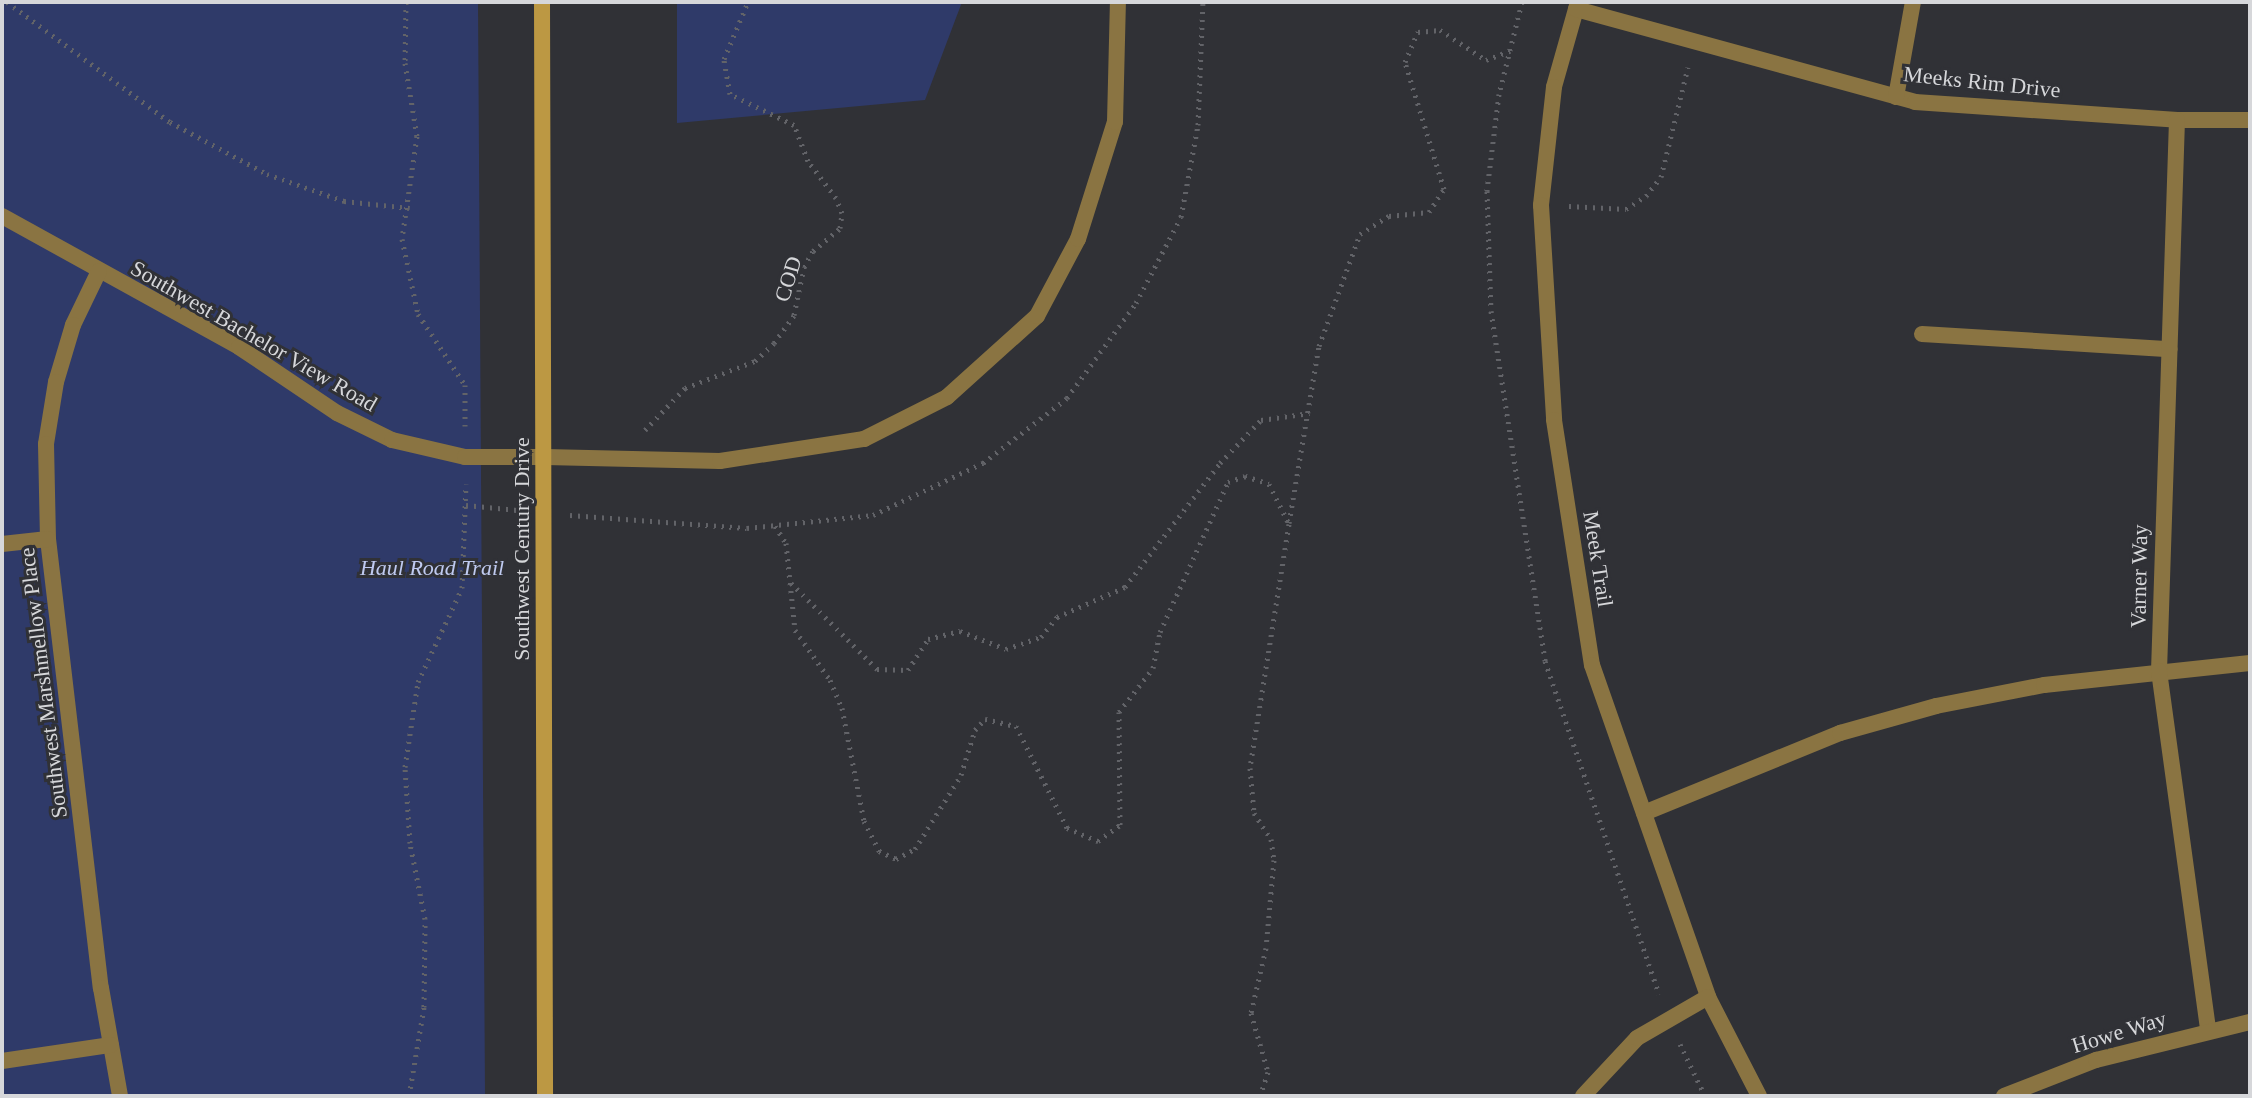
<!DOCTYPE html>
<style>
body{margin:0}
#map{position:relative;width:2252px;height:1098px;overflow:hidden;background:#303136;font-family:Georgia,serif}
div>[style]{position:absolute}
.green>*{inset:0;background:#2f3a69}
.path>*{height:5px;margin-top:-2.5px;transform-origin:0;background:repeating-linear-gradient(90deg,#626368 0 2px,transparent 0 8px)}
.service>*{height:16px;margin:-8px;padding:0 8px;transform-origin:8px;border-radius:8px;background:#8a7442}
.minor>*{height:16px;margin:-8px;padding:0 8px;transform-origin:8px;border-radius:8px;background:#8a7442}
.tertiary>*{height:16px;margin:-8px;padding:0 8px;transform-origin:8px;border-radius:8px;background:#8a7442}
.secondary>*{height:16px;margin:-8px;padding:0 8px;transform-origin:8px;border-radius:8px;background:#bc9843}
span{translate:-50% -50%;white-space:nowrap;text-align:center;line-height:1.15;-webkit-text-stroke:6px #303136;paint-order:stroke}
.street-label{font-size:22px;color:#d6d7da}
.park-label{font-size:22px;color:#bfcaf0;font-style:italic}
.frame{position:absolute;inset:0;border:4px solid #d6d7da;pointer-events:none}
</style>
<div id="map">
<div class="green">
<div style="clip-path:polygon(2px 2px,478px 2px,485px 1096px,2px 1096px)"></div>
<div style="clip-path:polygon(677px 2px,962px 2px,925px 100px,677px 123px)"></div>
</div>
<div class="path">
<div style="left:7px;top:2px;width:202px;rotate:36.4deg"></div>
<div style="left:170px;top:122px;width:110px;rotate:28.2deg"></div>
<div style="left:267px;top:174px;width:82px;rotate:19.3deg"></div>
<div style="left:344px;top:201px;width:66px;rotate:6.1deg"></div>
<div style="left:406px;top:2px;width:61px;rotate:90.9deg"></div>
<div style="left:405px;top:63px;width:74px;rotate:80.7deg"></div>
<div style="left:417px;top:136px;width:104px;rotate:98.3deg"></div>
<div style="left:402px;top:239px;width:77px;rotate:78deg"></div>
<div style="left:418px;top:314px;width:85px;rotate:56.5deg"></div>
<div style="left:465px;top:385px;width:41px;rotate:90deg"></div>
<div style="left:1522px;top:2px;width:95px;rotate:104deg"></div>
<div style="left:1499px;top:94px;width:98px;rotate:97.1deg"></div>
<div style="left:1487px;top:191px;width:120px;rotate:88.1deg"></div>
<div style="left:1491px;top:311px;width:354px;rotate:81.2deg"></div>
<div style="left:1545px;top:661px;width:352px;rotate:71.1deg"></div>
<div style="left:1569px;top:206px;width:57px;rotate:3deg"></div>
<div style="left:1626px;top:209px;width:24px;rotate:-33deg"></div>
<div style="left:1646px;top:196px;width:24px;rotate:-52deg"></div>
<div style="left:1661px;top:177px;width:113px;rotate:-76.2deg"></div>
<div style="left:645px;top:430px;width:58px;rotate:-46.4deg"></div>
<div style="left:685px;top:388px;width:75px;rotate:-21.1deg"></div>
<div style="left:755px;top:361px;width:26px;rotate:-43deg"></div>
<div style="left:774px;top:343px;width:34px;rotate:-54deg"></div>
<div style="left:794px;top:315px;width:49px;rotate:-78.2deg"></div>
<div style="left:804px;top:267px;width:18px;rotate:-61deg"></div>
<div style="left:813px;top:251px;width:35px;rotate:-40deg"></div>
<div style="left:840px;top:228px;width:15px;rotate:-82deg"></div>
<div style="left:842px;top:213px;width:16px;rotate:-112deg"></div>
<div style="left:836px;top:198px;width:46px;rotate:-127.1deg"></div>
<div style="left:808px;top:161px;width:39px;rotate:-111deg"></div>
<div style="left:794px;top:125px;width:71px;rotate:-154.2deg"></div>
<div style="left:730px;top:94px;width:36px;rotate:-100deg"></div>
<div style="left:724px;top:59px;width:62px;rotate:-67.2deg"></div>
<div style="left:466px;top:505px;width:51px;rotate:5.6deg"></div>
<div style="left:570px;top:515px;width:177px;rotate:4.2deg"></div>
<div style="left:747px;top:528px;width:127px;rotate:-5.9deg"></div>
<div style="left:873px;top:515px;width:122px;rotate:-25.3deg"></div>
<div style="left:983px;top:463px;width:106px;rotate:-37.7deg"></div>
<div style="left:1067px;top:398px;width:117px;rotate:-54deg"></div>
<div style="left:1136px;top:303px;width:97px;rotate:-62.4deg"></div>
<div style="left:1181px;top:217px;width:94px;rotate:-79.5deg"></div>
<div style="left:1198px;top:125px;width:123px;rotate:-87.7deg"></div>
<div style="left:1289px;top:523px;width:180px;rotate:-80.4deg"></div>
<div style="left:1319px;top:346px;width:119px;rotate:-69.9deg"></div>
<div style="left:1360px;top:234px;width:34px;rotate:-32deg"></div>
<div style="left:1389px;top:216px;width:40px;rotate:-5.7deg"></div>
<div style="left:1429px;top:212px;width:27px;rotate:-57deg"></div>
<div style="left:1444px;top:189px;width:133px;rotate:-107.1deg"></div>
<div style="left:1405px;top:62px;width:33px;rotate:-67deg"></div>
<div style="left:1418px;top:32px;width:22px;rotate:-5deg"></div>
<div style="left:1440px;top:30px;width:55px;rotate:33.1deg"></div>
<div style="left:1486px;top:60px;width:26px;rotate:-21deg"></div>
<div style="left:775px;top:526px;width:20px;rotate:57deg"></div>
<div style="left:786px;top:543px;width:87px;rotate:84.1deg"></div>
<div style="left:795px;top:630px;width:61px;rotate:55deg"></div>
<div style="left:830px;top:680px;width:30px;rotate:67deg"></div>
<div style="left:842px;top:708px;width:115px;rotate:79deg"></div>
<div style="left:864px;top:821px;width:34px;rotate:63deg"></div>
<div style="left:879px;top:851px;width:19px;rotate:25deg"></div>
<div style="left:896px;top:859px;width:21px;rotate:-28deg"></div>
<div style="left:915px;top:849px;width:87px;rotate:-58.1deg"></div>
<div style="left:961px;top:775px;width:47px;rotate:-72.7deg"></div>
<div style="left:975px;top:730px;width:15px;rotate:-48deg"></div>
<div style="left:985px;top:719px;width:32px;rotate:13deg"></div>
<div style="left:1016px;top:726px;width:114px;rotate:63.4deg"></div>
<div style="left:1067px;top:828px;width:34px;rotate:23deg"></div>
<div style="left:1098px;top:841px;width:27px;rotate:-36deg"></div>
<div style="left:1120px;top:825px;width:113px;rotate:-90.5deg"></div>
<div style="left:1119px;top:712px;width:56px;rotate:-52.3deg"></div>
<div style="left:1153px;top:668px;width:37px;rotate:-79deg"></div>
<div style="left:1160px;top:632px;width:165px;rotate:-65.6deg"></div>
<div style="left:1228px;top:482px;width:18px;rotate:-19deg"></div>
<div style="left:1245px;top:476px;width:25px;rotate:18deg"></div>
<div style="left:1269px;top:484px;width:45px;rotate:63.4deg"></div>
<div style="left:1289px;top:524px;width:247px;rotate:99.1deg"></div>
<div style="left:1250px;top:768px;width:45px;rotate:84.9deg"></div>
<div style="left:1254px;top:813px;width:31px;rotate:57deg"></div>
<div style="left:1271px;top:839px;width:21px;rotate:82deg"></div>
<div style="left:1274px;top:860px;width:88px;rotate:95.2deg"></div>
<div style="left:1266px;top:948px;width:67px;rotate:103deg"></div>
<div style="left:1251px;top:1013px;width:61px;rotate:73.9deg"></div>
<div style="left:1268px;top:1072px;width:25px;rotate:108deg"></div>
<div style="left:791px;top:583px;width:122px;rotate:45deg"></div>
<div style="left:877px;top:669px;width:31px;rotate:2deg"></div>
<div style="left:908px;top:670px;width:37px;rotate:-57deg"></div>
<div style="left:928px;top:639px;width:33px;rotate:-14deg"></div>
<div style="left:960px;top:631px;width:49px;rotate:21.4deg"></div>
<div style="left:1006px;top:649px;width:37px;rotate:-19deg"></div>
<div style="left:1041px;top:637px;width:26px;rotate:-51deg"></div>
<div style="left:1057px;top:617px;width:74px;rotate:-23.8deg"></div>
<div style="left:1125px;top:587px;width:156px;rotate:-52.5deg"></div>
<div style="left:1220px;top:463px;width:59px;rotate:-46.4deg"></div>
<div style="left:1261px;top:420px;width:49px;rotate:-8.1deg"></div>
<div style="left:1680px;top:1044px;width:58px;rotate:64.3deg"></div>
<div style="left:409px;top:1096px;width:90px;rotate:-80.4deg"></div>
<div style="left:424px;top:1007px;width:88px;rotate:-89.3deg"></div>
<div style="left:425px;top:919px;width:77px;rotate:-101.2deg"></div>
<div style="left:410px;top:843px;width:76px;rotate:-93.8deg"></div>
<div style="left:405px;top:767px;width:86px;rotate:-81.3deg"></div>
<div style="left:418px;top:682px;width:104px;rotate:-64.9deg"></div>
<div style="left:462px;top:588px;width:104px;rotate:-87.8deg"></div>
</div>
<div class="service">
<div style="left:1922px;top:334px;width:248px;rotate:3.5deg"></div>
<div style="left:1644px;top:813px;width:212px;rotate:-22.2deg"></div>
<div style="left:1840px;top:733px;width:100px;rotate:-15.7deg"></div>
<div style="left:1936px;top:706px;width:110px;rotate:-11deg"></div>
<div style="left:2044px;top:685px;width:207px;rotate:-6.1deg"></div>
</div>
<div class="minor">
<div style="left:1578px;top:2px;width:88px;rotate:105.8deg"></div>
<div style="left:1554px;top:87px;width:119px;rotate:96.3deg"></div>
<div style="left:1541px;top:205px;width:215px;rotate:86.5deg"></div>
<div style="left:1554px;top:420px;width:248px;rotate:81.2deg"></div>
<div style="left:1592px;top:665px;width:352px;rotate:70.7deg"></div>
<div style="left:1708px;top:997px;width:111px;rotate:62.7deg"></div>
<div style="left:1576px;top:9px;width:352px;rotate:15.3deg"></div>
<div style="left:1915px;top:102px;width:263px;rotate:3.9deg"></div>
<div style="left:2177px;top:120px;width:73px"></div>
<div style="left:1896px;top:97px;width:97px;rotate:-79.9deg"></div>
<div style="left:2177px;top:120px;width:551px;rotate:91.87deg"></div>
<div style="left:2159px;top:671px;width:361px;rotate:82.2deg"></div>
<div style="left:2px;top:216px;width:271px;rotate:28.9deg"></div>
<div style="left:239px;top:347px;width:118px;rotate:34deg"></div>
<div style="left:337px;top:413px;width:61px;rotate:26.1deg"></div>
<div style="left:392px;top:440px;width:75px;rotate:13.1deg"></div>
<div style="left:465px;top:457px;width:80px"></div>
<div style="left:99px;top:271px;width:60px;rotate:115.7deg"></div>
<div style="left:73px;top:325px;width:59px;rotate:106.6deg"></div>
<div style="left:56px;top:382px;width:63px;rotate:99.2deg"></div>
<div style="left:46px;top:444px;width:95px;rotate:88.8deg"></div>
<div style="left:48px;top:539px;width:452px;rotate:83.3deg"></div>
<div style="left:101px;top:988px;width:110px;rotate:80deg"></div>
<div style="left:2px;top:544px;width:46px;rotate:-6.2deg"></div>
<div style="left:2px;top:1061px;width:110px;rotate:-8.4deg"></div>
<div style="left:1583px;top:1096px;width:79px;rotate:-47deg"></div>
<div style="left:1637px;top:1038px;width:82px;rotate:-30deg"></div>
<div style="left:2004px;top:1096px;width:99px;rotate:-21.4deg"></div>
<div style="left:2096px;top:1060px;width:159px;rotate:-13.9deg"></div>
</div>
<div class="tertiary">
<div style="left:545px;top:457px;width:175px;rotate:1.3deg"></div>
<div style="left:720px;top:461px;width:146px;rotate:-8.7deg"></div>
<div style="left:864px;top:439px;width:93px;rotate:-26.8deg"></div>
<div style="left:947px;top:397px;width:121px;rotate:-42deg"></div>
<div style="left:1037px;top:316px;width:87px;rotate:-62deg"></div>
<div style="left:1078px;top:239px;width:123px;rotate:-72.5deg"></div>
<div style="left:1115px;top:122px;width:120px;rotate:-88.6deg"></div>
</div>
<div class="secondary">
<div style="left:542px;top:2px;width:1094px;rotate:89.84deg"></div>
</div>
<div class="street-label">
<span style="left:1982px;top:82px;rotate:6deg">Meeks Rim Drive</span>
<span style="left:788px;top:279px;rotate:-73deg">COD</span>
<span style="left:254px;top:336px;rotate:30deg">Southwest Bachelor View Road</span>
<span style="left:522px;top:549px;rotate:-90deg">Southwest Century Drive</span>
<span style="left:1598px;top:559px;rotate:81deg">Meek Trail</span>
<span style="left:2139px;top:576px;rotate:-89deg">Varner Way</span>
<span style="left:43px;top:683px;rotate:-97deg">Southwest Marshmellow Place</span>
<span style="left:2119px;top:1032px;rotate:-17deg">Howe Way</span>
</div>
<div class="park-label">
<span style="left:432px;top:568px">Haul Road Trail</span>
</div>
<div class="frame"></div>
</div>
